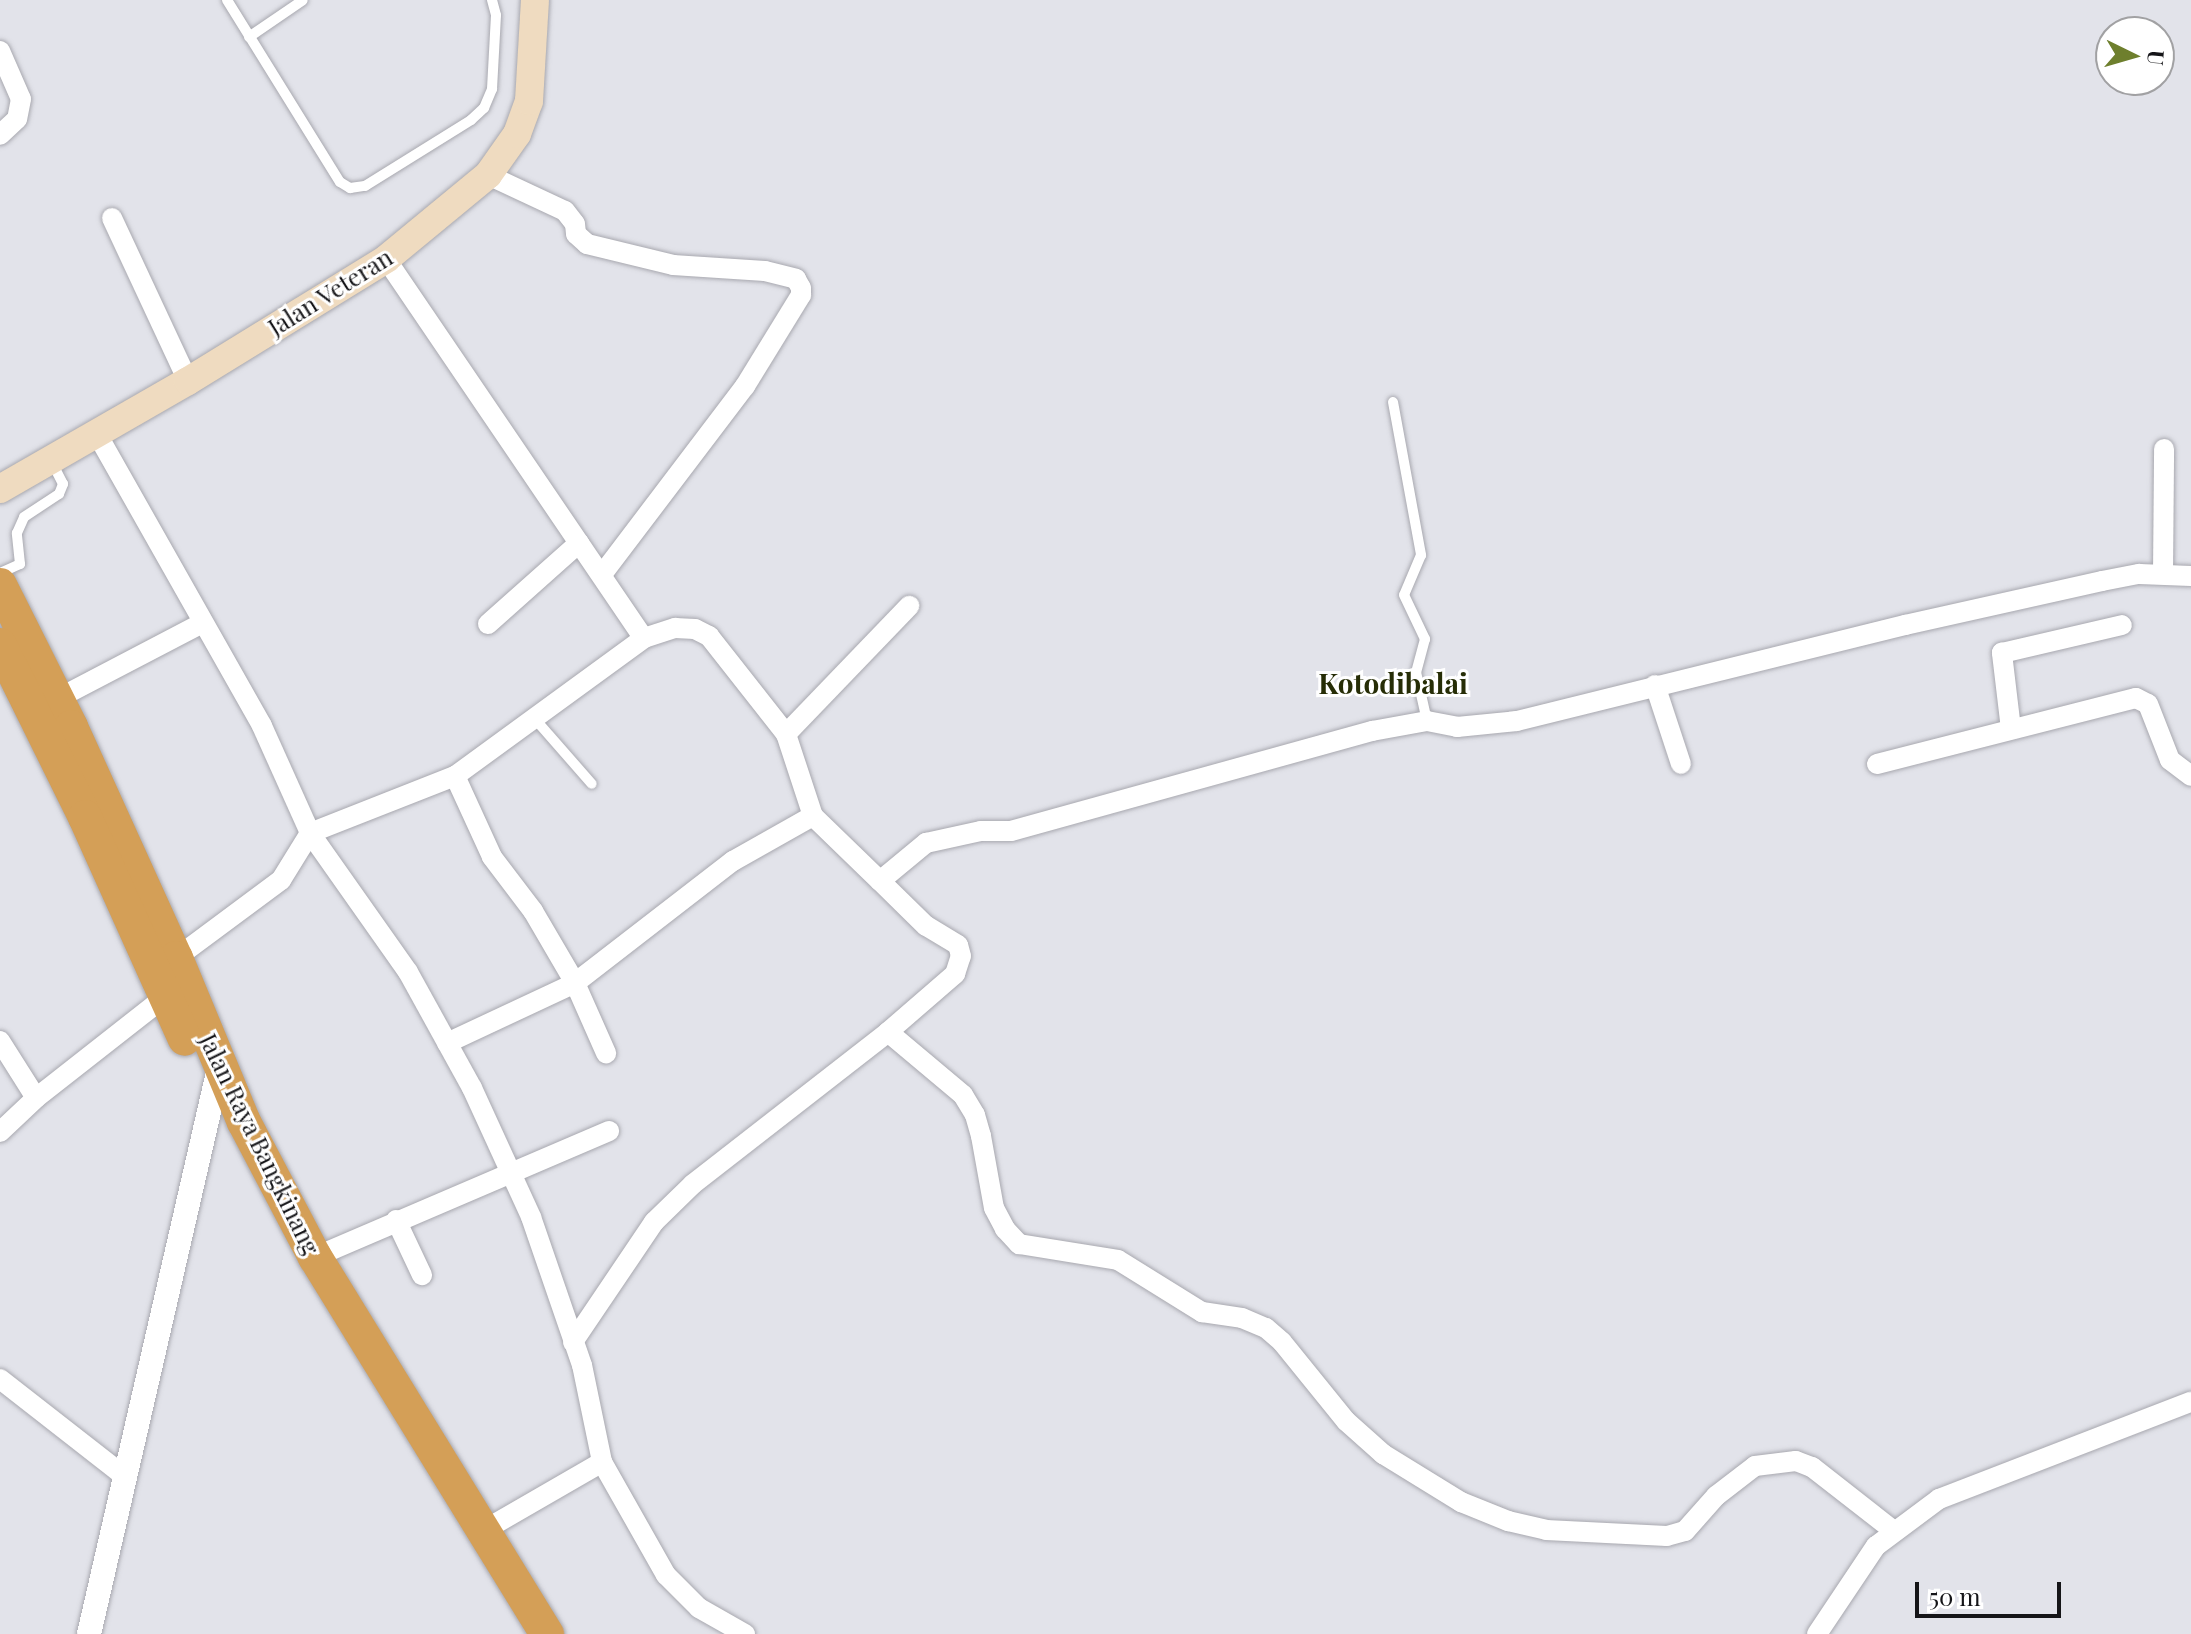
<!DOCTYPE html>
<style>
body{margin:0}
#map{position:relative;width:2191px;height:1634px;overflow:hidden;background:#e2e3ea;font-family:"Playfair Display",serif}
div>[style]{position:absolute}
.roads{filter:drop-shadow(0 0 2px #a8a8af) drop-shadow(0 0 2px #a8a8af)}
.service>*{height:10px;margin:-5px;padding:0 5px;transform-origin:5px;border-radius:5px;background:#fff}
.minor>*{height:20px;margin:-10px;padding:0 10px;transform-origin:10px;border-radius:10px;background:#fff}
.tertiary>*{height:24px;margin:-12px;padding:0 12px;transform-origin:12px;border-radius:12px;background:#fff}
.secondary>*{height:28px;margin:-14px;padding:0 14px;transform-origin:14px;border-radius:14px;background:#efdbc0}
.trunk>*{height:34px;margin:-17px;padding:0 17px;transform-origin:17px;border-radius:17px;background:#d49f57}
span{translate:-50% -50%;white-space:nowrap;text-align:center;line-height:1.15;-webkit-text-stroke:6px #fff;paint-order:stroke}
.street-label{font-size:24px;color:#151518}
.quarter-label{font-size:28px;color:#262d06;font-weight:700}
.north{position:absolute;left:2095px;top:16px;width:80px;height:80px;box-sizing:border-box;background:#fff;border:2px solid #a1a1a3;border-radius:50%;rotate:95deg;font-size:22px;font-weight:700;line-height:32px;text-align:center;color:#151518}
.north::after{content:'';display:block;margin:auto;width:28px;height:36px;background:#6e7f2d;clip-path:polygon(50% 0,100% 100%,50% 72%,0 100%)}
.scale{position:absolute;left:1915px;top:1582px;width:146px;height:36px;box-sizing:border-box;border:4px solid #151518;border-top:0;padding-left:10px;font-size:24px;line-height:28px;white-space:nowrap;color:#151518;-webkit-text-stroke:6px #fff;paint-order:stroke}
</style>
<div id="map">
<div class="roads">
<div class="service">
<div style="left:227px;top:0;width:214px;rotate:58.2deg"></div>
<div style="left:340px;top:182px;width:12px;rotate:31deg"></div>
<div style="left:350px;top:188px;width:15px;rotate:-8deg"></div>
<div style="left:365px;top:186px;width:125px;rotate:-31.9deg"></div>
<div style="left:471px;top:120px;width:18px;rotate:-43deg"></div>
<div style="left:484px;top:108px;width:21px;rotate:-67deg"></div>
<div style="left:492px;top:89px;width:74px;rotate:-86.9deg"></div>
<div style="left:496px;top:15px;width:16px;rotate:-105deg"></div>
<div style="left:249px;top:37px;width:65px;rotate:-34.4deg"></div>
<div style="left:1393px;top:402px;width:156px;rotate:79.6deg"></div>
<div style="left:1421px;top:555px;width:43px;rotate:113deg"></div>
<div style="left:1404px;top:595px;width:49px;rotate:64.5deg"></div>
<div style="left:1425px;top:639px;width:34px;rotate:105deg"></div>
<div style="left:1416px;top:672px;width:50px;rotate:77.3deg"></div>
<div style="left:0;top:573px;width:22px;rotate:-24deg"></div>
<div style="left:20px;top:564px;width:31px;rotate:-96deg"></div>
<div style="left:17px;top:533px;width:17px;rotate:-66deg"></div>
<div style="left:24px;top:517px;width:42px;rotate:-33.3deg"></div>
<div style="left:59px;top:494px;width:11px;rotate:-68deg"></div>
<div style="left:63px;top:484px;width:25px;rotate:-117deg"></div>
<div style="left:535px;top:719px;width:86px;rotate:48.8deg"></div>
</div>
<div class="minor">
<div style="left:0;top:51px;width:52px;rotate:66.4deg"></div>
<div style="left:21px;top:99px;width:20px;rotate:101deg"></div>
<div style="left:17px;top:119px;width:23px;rotate:137deg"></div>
<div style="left:488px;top:175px;width:85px;rotate:25.1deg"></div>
<div style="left:565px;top:211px;width:16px;rotate:52deg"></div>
<div style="left:575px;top:224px;width:10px;rotate:84deg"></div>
<div style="left:576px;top:234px;width:15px;rotate:42deg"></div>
<div style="left:587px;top:244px;width:89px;rotate:13.7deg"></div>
<div style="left:673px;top:265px;width:92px;rotate:3.7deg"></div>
<div style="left:765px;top:271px;width:32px;rotate:14deg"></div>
<div style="left:796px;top:279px;width:10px;rotate:61deg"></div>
<div style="left:801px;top:288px;width:7px;rotate:90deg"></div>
<div style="left:801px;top:295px;width:107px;rotate:121.6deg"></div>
<div style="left:745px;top:386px;width:235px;rotate:127.2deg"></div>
<div style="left:112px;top:218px;width:180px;rotate:65deg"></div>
<div style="left:386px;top:259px;width:458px;rotate:55.8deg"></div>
<div style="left:97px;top:434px;width:335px;rotate:60.5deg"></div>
<div style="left:262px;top:726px;width:117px;rotate:65.8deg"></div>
<div style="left:310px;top:833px;width:170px;rotate:54.8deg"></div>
<div style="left:408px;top:972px;width:132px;rotate:61.1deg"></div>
<div style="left:472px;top:1088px;width:142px;rotate:65.4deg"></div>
<div style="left:531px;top:1217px;width:157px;rotate:71deg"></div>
<div style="left:582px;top:1365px;width:99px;rotate:78.3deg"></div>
<div style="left:602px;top:1462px;width:130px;rotate:60.5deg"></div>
<div style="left:666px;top:1575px;width:47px;rotate:45deg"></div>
<div style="left:699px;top:1608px;width:53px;rotate:29.5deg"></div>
<div style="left:2163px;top:574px;width:125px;rotate:-89.5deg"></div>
<div style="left:488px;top:624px;width:122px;rotate:-41.7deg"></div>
<div style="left:1655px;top:685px;width:83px;rotate:71.8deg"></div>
<div style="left:55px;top:700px;width:166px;rotate:-27.6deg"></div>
<div style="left:2011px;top:729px;width:77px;rotate:-96.8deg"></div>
<div style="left:2002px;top:653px;width:123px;rotate:-13.1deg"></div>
<div style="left:786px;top:734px;width:178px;rotate:-46.1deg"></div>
<div style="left:1877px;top:764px;width:267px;rotate:-14.3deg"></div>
<div style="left:2136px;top:698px;width:13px;rotate:27deg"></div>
<div style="left:2148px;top:704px;width:60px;rotate:68.6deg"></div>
<div style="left:2170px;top:760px;width:26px;rotate:37deg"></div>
<div style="left:455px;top:776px;width:89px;rotate:65.4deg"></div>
<div style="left:492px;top:857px;width:68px;rotate:52.8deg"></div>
<div style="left:533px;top:911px;width:83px;rotate:59.7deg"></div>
<div style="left:575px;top:983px;width:77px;rotate:66.1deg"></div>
<div style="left:176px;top:958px;width:131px;rotate:-36.6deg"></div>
<div style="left:281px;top:880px;width:55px;rotate:-58.3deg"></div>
<div style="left:310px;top:833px;width:156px;rotate:-21.5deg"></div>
<div style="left:455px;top:776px;width:234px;rotate:-36.1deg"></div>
<div style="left:644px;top:638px;width:33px;rotate:-18deg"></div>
<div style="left:675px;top:628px;width:20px;rotate:3deg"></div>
<div style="left:695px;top:629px;width:16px;rotate:27deg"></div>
<div style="left:709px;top:636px;width:125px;rotate:51.8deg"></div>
<div style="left:786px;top:734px;width:86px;rotate:71.8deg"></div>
<div style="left:813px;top:816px;width:93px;rotate:44.1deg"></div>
<div style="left:880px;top:881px;width:60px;rotate:-39.6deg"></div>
<div style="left:926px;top:843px;width:56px;rotate:-12.3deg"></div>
<div style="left:981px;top:831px;width:30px"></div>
<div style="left:1011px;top:831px;width:375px;rotate:-15.5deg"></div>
<div style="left:1372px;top:731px;width:56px;rotate:-10.3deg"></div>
<div style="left:1427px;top:721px;width:31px;rotate:11deg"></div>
<div style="left:1457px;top:727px;width:60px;rotate:-5.7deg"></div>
<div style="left:1517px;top:721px;width:400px;rotate:-13.9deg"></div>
<div style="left:1905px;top:625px;width:202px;rotate:-12.6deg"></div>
<div style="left:2102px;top:581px;width:38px;rotate:-11deg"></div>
<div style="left:2139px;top:574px;width:52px;rotate:2.2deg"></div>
<div style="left:888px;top:1032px;width:98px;rotate:40deg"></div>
<div style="left:963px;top:1095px;width:23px;rotate:59deg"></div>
<div style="left:975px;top:1115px;width:22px;rotate:74deg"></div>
<div style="left:981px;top:1136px;width:73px;rotate:79.8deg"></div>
<div style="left:994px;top:1208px;width:24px;rotate:62deg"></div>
<div style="left:1005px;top:1229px;width:21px;rotate:47deg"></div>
<div style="left:1019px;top:1244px;width:100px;rotate:9.2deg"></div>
<div style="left:1118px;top:1260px;width:99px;rotate:31.8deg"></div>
<div style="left:1202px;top:1312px;width:40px;rotate:8.5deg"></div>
<div style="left:1242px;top:1318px;width:26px;rotate:23deg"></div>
<div style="left:1266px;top:1328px;width:21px;rotate:41deg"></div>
<div style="left:1282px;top:1342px;width:102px;rotate:51deg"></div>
<div style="left:1346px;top:1421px;width:50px;rotate:41.7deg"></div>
<div style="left:1383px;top:1454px;width:92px;rotate:31.6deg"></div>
<div style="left:1461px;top:1502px;width:51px;rotate:22deg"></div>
<div style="left:1508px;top:1521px;width:39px;rotate:13deg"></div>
<div style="left:1546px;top:1530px;width:121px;rotate:2.8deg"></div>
<div style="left:1667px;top:1536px;width:19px;rotate:-16deg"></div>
<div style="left:1685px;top:1531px;width:47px;rotate:-48.5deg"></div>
<div style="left:1716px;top:1496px;width:49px;rotate:-37.6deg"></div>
<div style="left:1755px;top:1466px;width:41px;rotate:-7deg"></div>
<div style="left:1796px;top:1461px;width:17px;rotate:21deg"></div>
<div style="left:1812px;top:1467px;width:104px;rotate:38deg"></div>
<div style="left:0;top:1041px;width:67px;rotate:57.7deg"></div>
<div style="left:447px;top:1043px;width:141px;rotate:-25.1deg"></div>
<div style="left:575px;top:983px;width:200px;rotate:-37.7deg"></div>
<div style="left:733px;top:861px;width:92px;rotate:-29.4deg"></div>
<div style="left:0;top:1132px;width:50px;rotate:-43.4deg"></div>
<div style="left:36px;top:1098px;width:165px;rotate:-38.1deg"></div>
<div style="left:396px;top:1220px;width:61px;rotate:64.7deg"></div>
<div style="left:315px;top:1257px;width:320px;rotate:-23.2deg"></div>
<div style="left:573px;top:1342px;width:145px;rotate:-56deg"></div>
<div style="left:654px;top:1222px;width:54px;rotate:-44.3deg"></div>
<div style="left:693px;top:1184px;width:247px;rotate:-37.9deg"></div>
<div style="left:888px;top:1032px;width:89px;rotate:-40.9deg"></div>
<div style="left:955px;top:974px;width:19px;rotate:-72deg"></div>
<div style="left:961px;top:956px;width:11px;rotate:-105deg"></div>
<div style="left:958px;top:945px;width:37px;rotate:-149deg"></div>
<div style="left:926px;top:926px;width:64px;rotate:-135.6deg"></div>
<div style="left:0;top:1379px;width:156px;rotate:38deg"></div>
<div style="left:481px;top:1532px;width:140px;rotate:-30deg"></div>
<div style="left:1817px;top:1634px;width:106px;rotate:-56.2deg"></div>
<div style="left:1876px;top:1546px;width:79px;rotate:-36.7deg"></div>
<div style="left:1939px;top:1499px;width:270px;rotate:-21.1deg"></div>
</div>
<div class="tertiary">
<div style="left:89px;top:1634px;width:581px;rotate:-77.06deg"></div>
</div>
<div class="secondary">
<div style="left:0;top:489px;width:217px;rotate:-29.9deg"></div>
<div style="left:188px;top:381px;width:233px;rotate:-31.6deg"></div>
<div style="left:386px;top:259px;width:132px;rotate:-39.5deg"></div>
<div style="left:488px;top:175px;width:50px;rotate:-54.7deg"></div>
<div style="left:517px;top:134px;width:35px;rotate:-70deg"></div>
<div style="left:529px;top:101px;width:101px;rotate:-86.6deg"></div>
</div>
<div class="trunk">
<div style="left:0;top:585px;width:159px;rotate:63.4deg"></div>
<div style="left:71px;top:727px;width:254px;rotate:65.6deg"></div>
<div style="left:176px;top:958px;width:178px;rotate:67.5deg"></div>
<div style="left:244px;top:1122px;width:153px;rotate:62.3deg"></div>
<div style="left:315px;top:1257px;width:443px;rotate:58.4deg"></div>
<div style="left:0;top:645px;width:192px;rotate:63.7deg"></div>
<div style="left:85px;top:817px;width:243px;rotate:65.8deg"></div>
</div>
</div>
<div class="street-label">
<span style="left:330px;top:292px;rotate:-32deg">Jalan Veteran</span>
<span style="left:260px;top:1144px;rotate:64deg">Jalan Raya Bangkinang</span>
</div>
<div class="quarter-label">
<span style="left:1393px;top:683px">Kotodibalai</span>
</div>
<div class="north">U</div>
<div class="scale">50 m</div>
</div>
